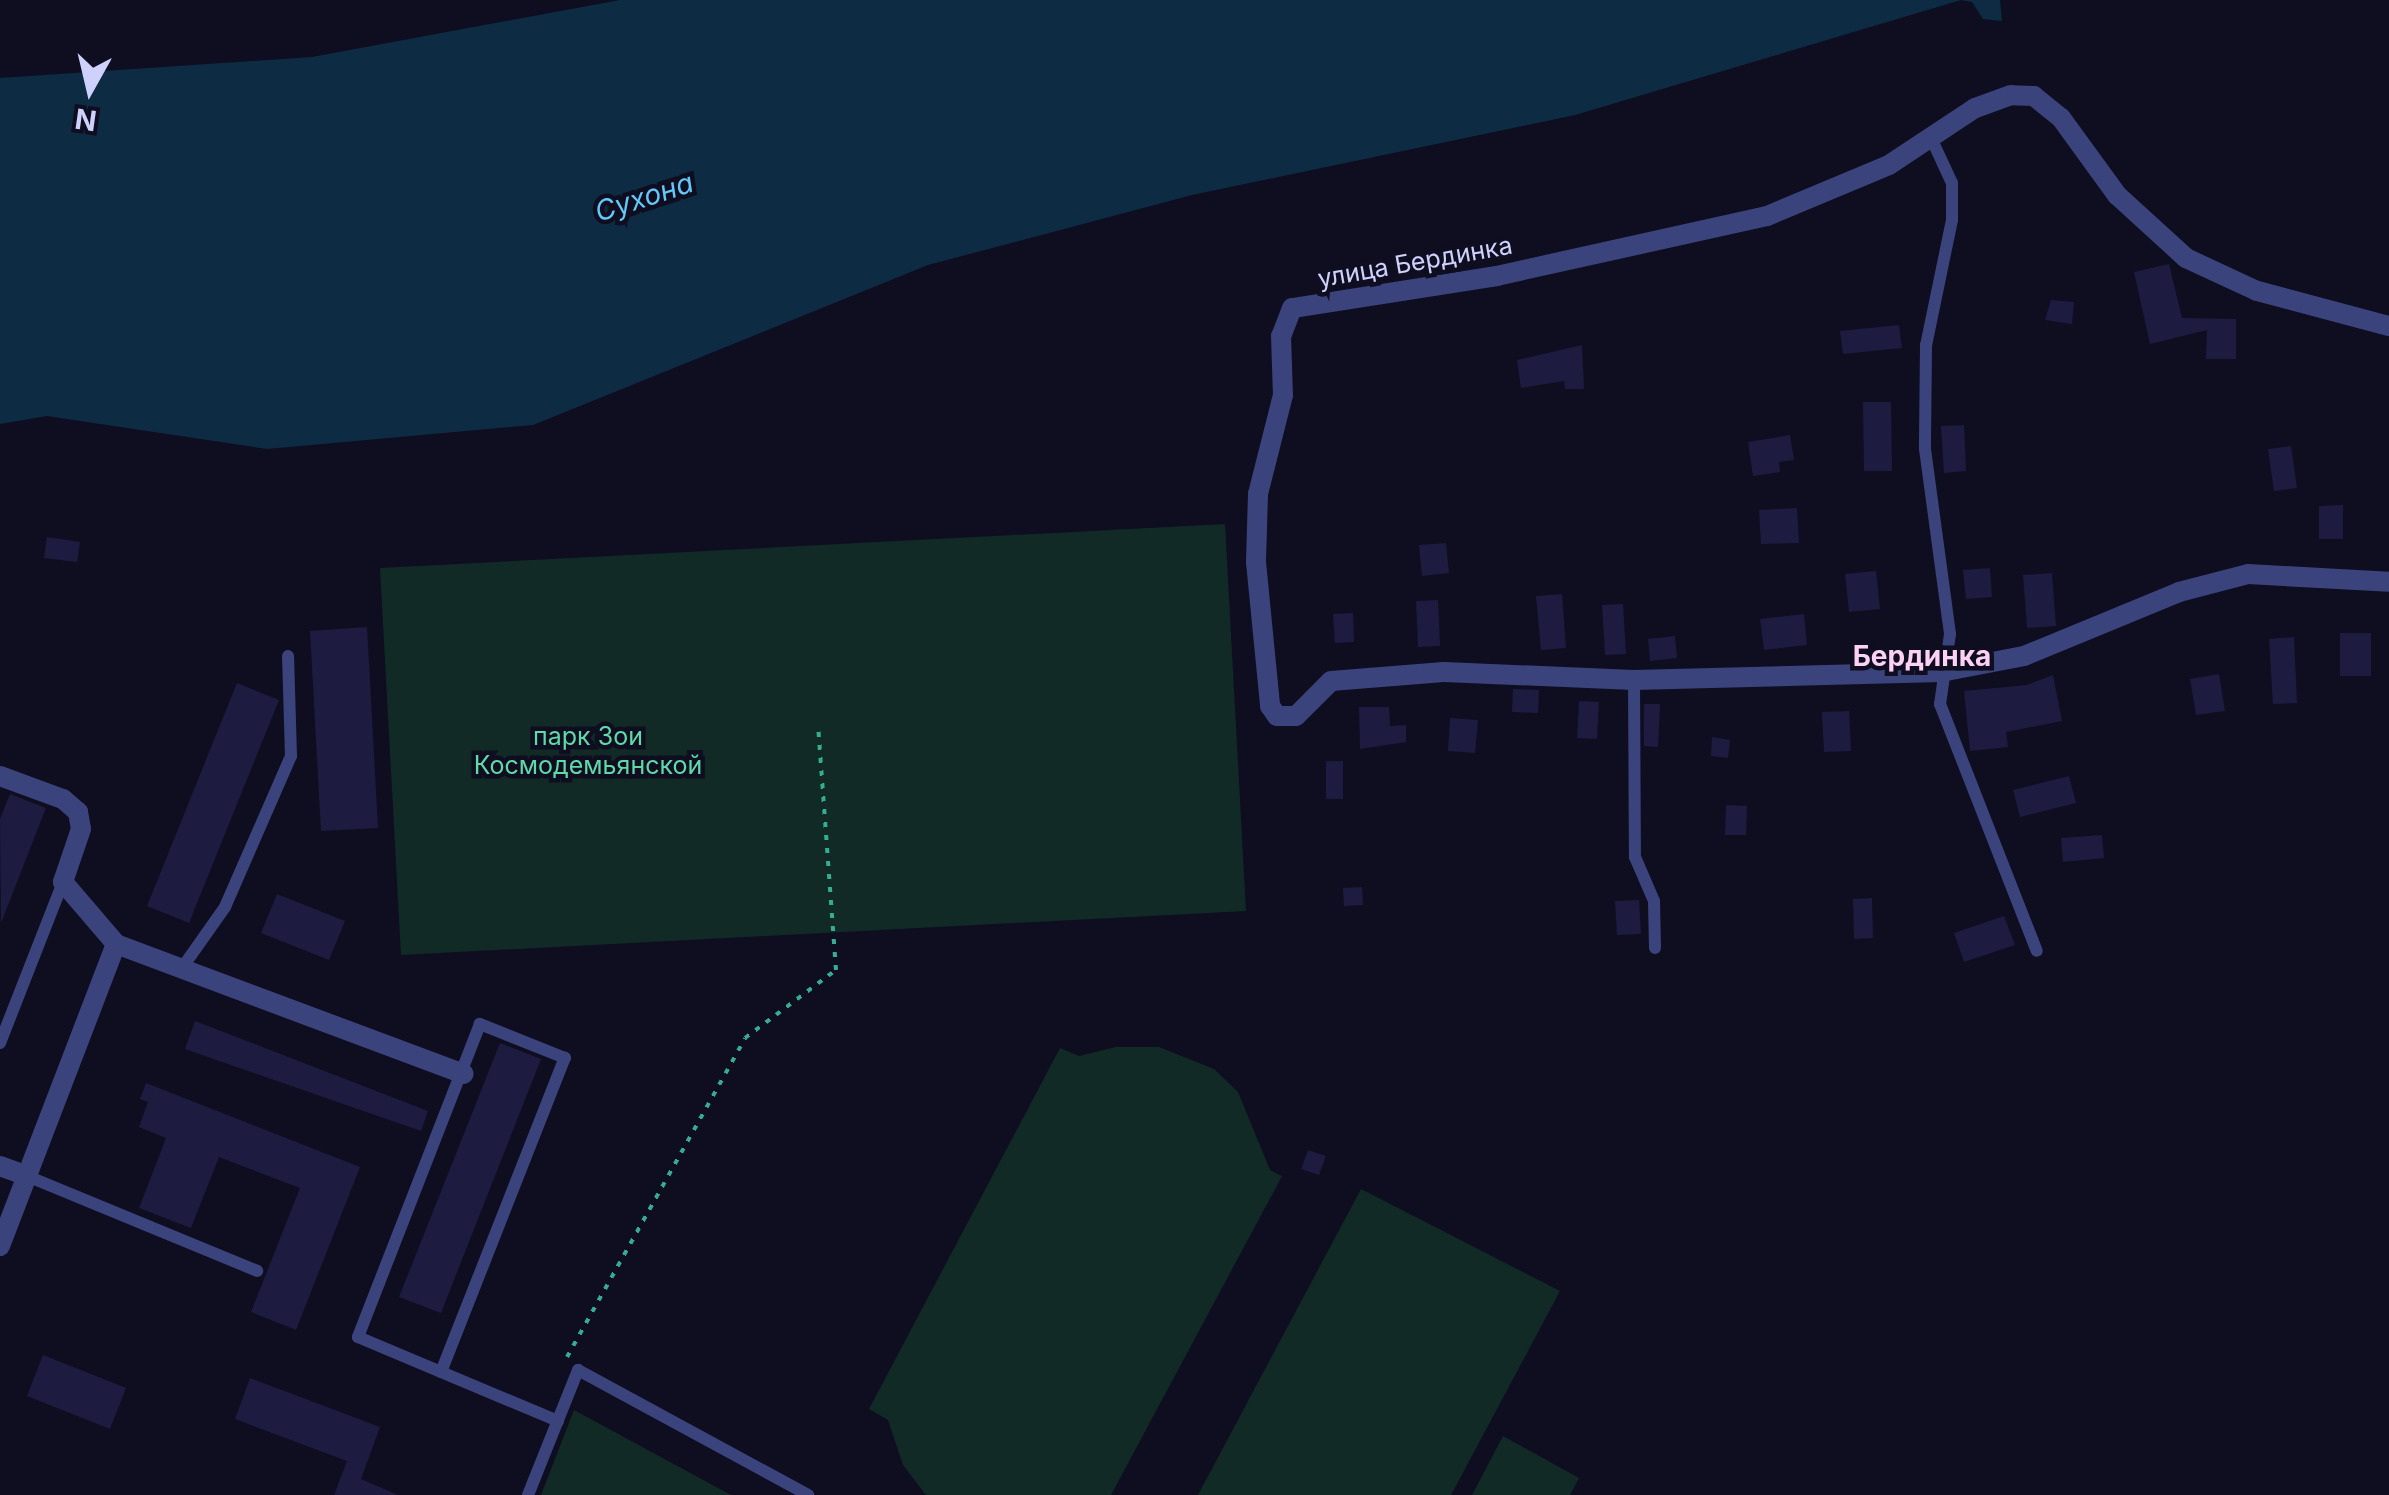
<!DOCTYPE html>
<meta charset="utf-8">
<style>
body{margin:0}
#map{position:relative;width:2389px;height:1495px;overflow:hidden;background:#0e0e20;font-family:Inter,sans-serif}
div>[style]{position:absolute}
.green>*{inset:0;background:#112a25}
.water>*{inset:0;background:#0e2b44}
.building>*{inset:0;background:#1d1b40}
.path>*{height:4px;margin-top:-2px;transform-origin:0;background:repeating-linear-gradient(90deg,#34ad93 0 5px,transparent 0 13px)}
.service>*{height:12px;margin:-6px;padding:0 6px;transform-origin:6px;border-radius:6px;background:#3b437d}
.minor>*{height:20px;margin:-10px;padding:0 10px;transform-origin:10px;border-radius:10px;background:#3b437d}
span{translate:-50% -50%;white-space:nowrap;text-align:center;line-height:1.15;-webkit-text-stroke:9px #0e0e20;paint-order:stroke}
.street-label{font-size:25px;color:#cfd1fd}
.park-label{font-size:25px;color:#5fd9a8}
.water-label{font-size:28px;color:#62c9f8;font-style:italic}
.neighbourhood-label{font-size:28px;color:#fdd1f4;font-weight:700}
.north{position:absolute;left:40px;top:40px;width:100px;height:100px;-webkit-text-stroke:8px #0e0e20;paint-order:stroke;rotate:188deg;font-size:28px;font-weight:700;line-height:40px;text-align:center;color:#cfd1fd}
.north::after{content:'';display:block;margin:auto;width:35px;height:45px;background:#cfd1fd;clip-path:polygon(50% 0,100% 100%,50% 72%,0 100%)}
</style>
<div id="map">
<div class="green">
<div style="clip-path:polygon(1225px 524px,1246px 911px,401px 955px,380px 568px)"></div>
<div style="clip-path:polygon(1116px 1047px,1159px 1047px,1214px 1069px,1238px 1092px,1270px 1170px,1282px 1176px,1111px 1495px,926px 1495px,903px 1465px,888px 1420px,869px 1409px,1060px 1048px,1079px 1056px)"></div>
<div style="clip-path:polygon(1361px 1189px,1560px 1291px,1451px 1495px,1198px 1495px)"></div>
<div style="clip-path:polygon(574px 1410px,731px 1495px,541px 1495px)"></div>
<div style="clip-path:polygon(1503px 1436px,1579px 1478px,1570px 1495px,1472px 1495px)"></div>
</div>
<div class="water">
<div style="clip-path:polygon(620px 0,2000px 0,2002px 21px,1983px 19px,1972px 2px,1961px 0,1575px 115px,1192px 195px,928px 265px,533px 425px,267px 449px,47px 416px,0 424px,0 78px,312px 57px)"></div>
</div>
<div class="building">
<div style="clip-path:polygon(2169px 264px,2182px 318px,2236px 319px,2236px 359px,2206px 359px,2207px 330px,2150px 344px,2134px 272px)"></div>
<div style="clip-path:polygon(2051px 300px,2074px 302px,2072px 324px,2045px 320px)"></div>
<div style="clip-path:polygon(1899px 325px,1902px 348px,1843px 354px,1840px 331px)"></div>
<div style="clip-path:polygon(1582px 345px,1584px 389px,1565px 389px,1564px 381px,1521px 388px,1517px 360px)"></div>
<div style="clip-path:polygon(1863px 402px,1891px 402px,1892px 471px,1864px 471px)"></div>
<div style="clip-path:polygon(1964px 425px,1966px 471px,1944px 473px,1941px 426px)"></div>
<div style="clip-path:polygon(1790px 435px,1794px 460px,1779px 462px,1780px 472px,1753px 476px,1748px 442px)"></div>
<div style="clip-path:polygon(2291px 446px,2297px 488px,2274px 491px,2268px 449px)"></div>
<div style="clip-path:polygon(2343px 505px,2343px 539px,2319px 539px,2319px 506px)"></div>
<div style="clip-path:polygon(1797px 508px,1799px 543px,1761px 544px,1759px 510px)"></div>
<div style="clip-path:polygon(47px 537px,80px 542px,77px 562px,44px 558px)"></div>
<div style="clip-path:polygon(1446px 543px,1449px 573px,1422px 576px,1419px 545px)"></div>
<div style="clip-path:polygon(1990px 568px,1992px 597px,1966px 599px,1963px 570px)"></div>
<div style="clip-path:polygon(1876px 571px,1880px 609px,1849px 612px,1845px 574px)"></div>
<div style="clip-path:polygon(2052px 573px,2056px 626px,2027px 628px,2023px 575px)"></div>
<div style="clip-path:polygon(1562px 594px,1566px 648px,1541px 650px,1536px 596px)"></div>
<div style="clip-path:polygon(1438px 600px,1440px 646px,1418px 647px,1416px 601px)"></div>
<div style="clip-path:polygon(1623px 604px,1626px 654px,1605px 655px,1602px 605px)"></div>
<div style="clip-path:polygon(1353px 613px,1354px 642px,1335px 643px,1333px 614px)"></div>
<div style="clip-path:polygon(1804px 614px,1807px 645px,1764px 650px,1760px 619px)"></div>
<div style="clip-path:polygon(367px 627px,378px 828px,321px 831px,310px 631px)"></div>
<div style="clip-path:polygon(2340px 633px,2371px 633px,2371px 676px,2340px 676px)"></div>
<div style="clip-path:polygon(1675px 636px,1677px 658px,1650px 661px,1648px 639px)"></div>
<div style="clip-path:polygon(2294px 637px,2297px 703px,2273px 704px,2269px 639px)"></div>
<div style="clip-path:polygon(2219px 674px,2225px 711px,2196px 715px,2190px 679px)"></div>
<div style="clip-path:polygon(2053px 675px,2062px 721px,2006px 732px,2008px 747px,1970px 751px,1964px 691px,2027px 685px)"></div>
<div style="clip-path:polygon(237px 683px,279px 700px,189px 923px,147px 906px)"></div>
<div style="clip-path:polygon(1513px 689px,1539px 690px,1538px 713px,1512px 712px)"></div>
<div style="clip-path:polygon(1579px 701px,1599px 702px,1597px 739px,1577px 738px)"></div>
<div style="clip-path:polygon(1644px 704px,1660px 704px,1658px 747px,1644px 746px)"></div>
<div style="clip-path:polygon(1359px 707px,1389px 707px,1390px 726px,1406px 725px,1406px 742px,1360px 749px)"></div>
<div style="clip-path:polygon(1849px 711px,1851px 751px,1824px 752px,1822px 712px)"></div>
<div style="clip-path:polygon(1450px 718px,1478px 720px,1475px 753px,1448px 751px)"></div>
<div style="clip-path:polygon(1712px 737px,1730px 740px,1728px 758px,1711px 756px)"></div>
<div style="clip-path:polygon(1326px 761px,1343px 761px,1343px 799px,1326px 799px)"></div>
<div style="clip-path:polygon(2069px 776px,2076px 803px,2020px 817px,2013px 790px)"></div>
<div style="clip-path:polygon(10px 794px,46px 808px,1px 923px,0 819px)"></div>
<div style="clip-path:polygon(1726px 805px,1747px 806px,1746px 835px,1725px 835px)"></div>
<div style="clip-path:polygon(2102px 835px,2104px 858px,2063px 862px,2061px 838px)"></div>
<div style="clip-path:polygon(1362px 887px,1363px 905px,1344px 906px,1343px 888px)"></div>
<div style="clip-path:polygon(277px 894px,345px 921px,329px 960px,261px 933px)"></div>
<div style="clip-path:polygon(1872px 898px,1873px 938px,1854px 939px,1853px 899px)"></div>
<div style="clip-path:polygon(1639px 900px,1641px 934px,1617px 935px,1615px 901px)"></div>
<div style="clip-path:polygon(2004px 916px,2015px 945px,1964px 962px,1954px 933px)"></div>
<div style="clip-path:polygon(195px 1021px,428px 1111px,421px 1131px,185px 1049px)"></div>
<div style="clip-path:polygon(500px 1043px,541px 1059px,441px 1313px,399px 1297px)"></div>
<div style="clip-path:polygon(146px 1083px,360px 1167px,296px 1330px,251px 1312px,300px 1188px,219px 1157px,191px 1228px,139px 1208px,166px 1138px,139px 1127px,148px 1102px,140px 1099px)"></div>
<div style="clip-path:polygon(1308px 1150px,1326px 1156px,1319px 1175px,1301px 1169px)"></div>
<div style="clip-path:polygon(43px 1355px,126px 1388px,110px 1429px,27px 1396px)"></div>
<div style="clip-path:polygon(250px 1378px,380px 1427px,361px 1479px,398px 1495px,334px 1495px,347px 1461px,235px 1419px)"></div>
</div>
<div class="path">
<div style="left:567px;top:1357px;width:365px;rotate:-60.8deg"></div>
<div style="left:745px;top:1038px;width:114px;rotate:-36.8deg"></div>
<div style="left:836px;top:970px;width:245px;rotate:-94.2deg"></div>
</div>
<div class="service">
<div style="left:1932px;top:140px;width:47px;rotate:65.1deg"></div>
<div style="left:1952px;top:183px;width:37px;rotate:90deg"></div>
<div style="left:1952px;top:220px;width:128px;rotate:101.7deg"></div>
<div style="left:1926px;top:345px;width:104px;rotate:90.6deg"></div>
<div style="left:1925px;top:449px;width:187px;rotate:82.3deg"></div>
<div style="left:1950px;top:634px;width:71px;rotate:98.1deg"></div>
<div style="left:1940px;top:704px;width:265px;rotate:68.6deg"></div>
<div style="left:1634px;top:680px;width:177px;rotate:89.7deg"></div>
<div style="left:1635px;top:857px;width:48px;rotate:66.6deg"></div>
<div style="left:1654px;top:901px;width:47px;rotate:88.8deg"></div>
<div style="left:182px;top:968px;width:75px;rotate:-54.8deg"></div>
<div style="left:225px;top:907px;width:165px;rotate:-66.4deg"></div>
<div style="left:291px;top:756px;width:100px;rotate:-91.7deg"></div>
<div style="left:0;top:1043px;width:173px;rotate:-68.6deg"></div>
<div style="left:27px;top:1176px;width:249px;rotate:22.4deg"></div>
<div style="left:441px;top:1372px;width:338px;rotate:-68.5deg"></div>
<div style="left:565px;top:1058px;width:92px;rotate:-158.2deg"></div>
<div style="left:480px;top:1024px;width:336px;rotate:111.3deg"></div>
<div style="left:358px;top:1337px;width:217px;rotate:22.8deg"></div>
<div style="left:528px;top:1495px;width:135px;rotate:-68.2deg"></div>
<div style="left:578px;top:1370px;width:262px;rotate:28.5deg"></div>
</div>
<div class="minor">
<div style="left:2389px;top:326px;width:137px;rotate:-165.1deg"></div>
<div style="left:2257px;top:291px;width:78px;rotate:-155.1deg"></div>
<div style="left:2186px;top:258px;width:93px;rotate:-137.6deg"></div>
<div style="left:2117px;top:195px;width:95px;rotate:-126deg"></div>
<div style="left:2061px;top:118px;width:35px;rotate:-141deg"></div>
<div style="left:2034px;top:96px;width:23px;rotate:-178deg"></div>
<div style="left:2011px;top:95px;width:38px;rotate:160deg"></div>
<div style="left:1975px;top:108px;width:103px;rotate:146.5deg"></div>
<div style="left:1889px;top:165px;width:132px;rotate:157.3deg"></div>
<div style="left:1767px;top:216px;width:277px;rotate:167.5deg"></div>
<div style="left:1497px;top:276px;width:207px;rotate:171.1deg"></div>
<div style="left:1292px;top:308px;width:30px;rotate:111deg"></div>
<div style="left:1281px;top:336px;width:59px;rotate:88.1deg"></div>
<div style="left:1283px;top:395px;width:102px;rotate:104.2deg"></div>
<div style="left:1258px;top:494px;width:68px;rotate:91.7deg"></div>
<div style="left:1256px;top:562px;width:145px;rotate:84.4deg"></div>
<div style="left:1270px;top:706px;width:12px;rotate:55deg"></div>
<div style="left:1277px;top:716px;width:19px"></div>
<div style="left:1296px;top:716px;width:49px;rotate:-45deg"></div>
<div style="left:1331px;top:681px;width:113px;rotate:-4.6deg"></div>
<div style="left:1444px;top:672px;width:190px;rotate:2.4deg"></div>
<div style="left:1634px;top:680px;width:307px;rotate:-1.5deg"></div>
<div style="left:1941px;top:672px;width:85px;rotate:-10.9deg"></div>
<div style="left:2024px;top:656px;width:168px;rotate:-22.4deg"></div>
<div style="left:2179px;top:592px;width:71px;rotate:-14.6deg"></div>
<div style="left:2248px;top:574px;width:141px;rotate:3.2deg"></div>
<div style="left:0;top:776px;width:67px;rotate:20.1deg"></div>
<div style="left:63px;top:799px;width:20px;rotate:41deg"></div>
<div style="left:78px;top:812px;width:17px;rotate:80deg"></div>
<div style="left:81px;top:829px;width:56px;rotate:108.8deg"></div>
<div style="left:63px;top:882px;width:82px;rotate:49.5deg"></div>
<div style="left:116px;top:944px;width:371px;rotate:20.5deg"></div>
<div style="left:0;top:1166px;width:29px;rotate:20deg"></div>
<div style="left:0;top:1246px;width:324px;rotate:-69deg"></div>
</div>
<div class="street-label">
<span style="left:1415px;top:262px;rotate:-10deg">улица Бердинка</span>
</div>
<div class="park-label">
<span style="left:588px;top:751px">парк Зои<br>Космодемьянской</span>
</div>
<div class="water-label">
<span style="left:644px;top:197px;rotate:-18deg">Сухона</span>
</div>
<div class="neighbourhood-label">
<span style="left:1922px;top:656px">Бердинка</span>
</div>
<div class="north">N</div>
</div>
